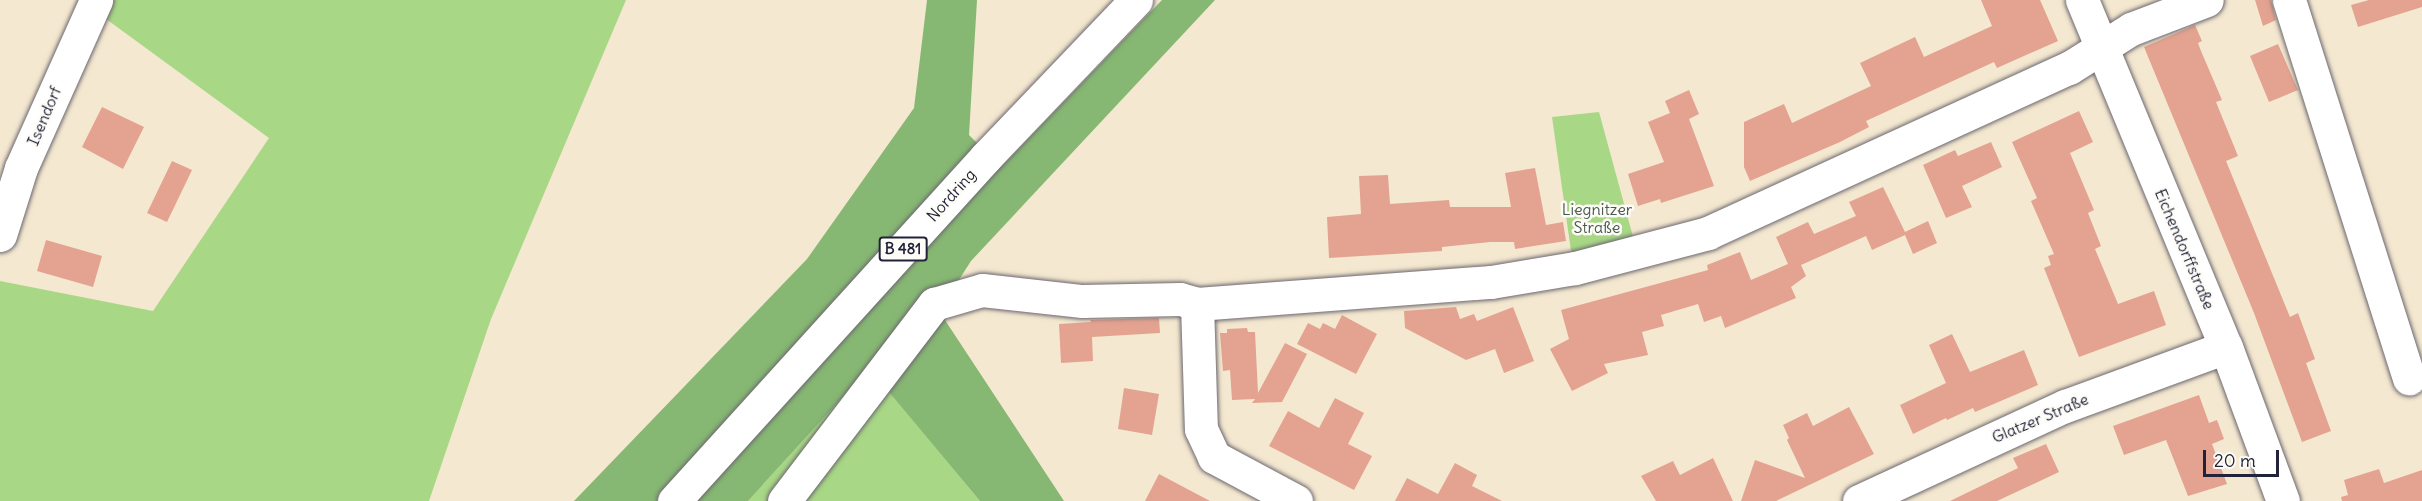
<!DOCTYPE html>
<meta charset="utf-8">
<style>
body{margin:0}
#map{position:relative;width:2422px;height:501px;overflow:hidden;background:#f4e8d0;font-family:Delius,sans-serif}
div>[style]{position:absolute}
.green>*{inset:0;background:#a8d886}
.forest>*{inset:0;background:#86b873}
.building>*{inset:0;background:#e4a390}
.roads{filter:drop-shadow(0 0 2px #6c676f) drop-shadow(0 0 2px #6c676f)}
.minor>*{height:33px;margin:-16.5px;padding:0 16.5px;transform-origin:16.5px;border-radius:16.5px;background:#fff}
.major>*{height:33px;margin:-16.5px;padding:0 16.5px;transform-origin:16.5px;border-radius:16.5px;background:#fff}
span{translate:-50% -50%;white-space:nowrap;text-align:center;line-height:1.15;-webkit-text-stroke:5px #fdfcf7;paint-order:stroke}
.shield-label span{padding:2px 4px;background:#fdfcf7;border:2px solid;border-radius:4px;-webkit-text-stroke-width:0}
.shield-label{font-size:15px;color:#22223b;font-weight:700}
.street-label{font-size:16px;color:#22223b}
.park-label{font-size:16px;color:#4a5952}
.scale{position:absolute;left:2203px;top:450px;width:76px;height:27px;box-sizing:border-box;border:3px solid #22223b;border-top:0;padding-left:8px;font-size:18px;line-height:21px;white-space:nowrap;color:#22223b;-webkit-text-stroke:4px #fdfcf7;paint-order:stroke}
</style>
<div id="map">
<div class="green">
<div style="clip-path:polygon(110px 0,626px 0,491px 319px,429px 501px,0 501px,0 281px,153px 311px,269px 138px,102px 16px)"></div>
<div style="clip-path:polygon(1599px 112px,1635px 244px,1572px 258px,1552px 117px)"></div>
<div style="clip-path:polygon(869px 367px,980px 501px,748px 501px)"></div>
</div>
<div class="forest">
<div style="clip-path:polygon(927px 0,977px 0,969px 135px,1001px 167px,1162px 0,1215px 0,971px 261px,939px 311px,1064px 501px,980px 501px,869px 368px,748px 501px,574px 501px,807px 259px,914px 108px)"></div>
</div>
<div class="building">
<div style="clip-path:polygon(1981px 0,2040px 0,2058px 41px,1997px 68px,1994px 62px,1866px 121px,1869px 127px,1840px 142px,1750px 181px,1744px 167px,1744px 122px,1784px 104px,1792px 123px,1871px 86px,1860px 63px,1915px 37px,1924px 57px,1992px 26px)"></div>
<div style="clip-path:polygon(2255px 0,2271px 0,2276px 20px,2263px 26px)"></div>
<div style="clip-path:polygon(2369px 0,2422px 0,2422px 7px,2358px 27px,2351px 5px)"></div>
<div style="clip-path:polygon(2195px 25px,2202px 41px,2198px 43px,2201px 51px,2222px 100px,2216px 102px,2238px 156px,2226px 161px,2290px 317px,2298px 313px,2315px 359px,2306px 363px,2331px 431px,2302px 442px,2254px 313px,2144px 47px)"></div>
<div style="clip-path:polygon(2278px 44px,2298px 90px,2269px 102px,2250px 56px)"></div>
<div style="clip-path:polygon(1689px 90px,1699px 114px,1689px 119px,1714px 186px,1661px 203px,1660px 199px,1638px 206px,1628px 174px,1664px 162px,1648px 122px,1670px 113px,1665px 101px)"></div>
<div style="clip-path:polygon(102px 107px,144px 127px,123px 169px,82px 147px)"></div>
<div style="clip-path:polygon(2079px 111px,2093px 142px,2070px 153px,2094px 210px,2088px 213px,2101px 246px,2095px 249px,2118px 304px,2154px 291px,2166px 325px,2079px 357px,2044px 268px,2051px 265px,2048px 256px,2054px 254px,2031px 201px,2037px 198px,2012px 142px)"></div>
<div style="clip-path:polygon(1991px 142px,2002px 167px,1962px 186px,1972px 207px,1946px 218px,1923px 165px,1955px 150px,1958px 156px)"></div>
<div style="clip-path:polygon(172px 161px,192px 170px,167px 222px,147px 213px)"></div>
<div style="clip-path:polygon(1535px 168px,1546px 225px,1563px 222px,1566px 241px,1515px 249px,1514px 242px,1490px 242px,1442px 247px,1442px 251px,1329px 258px,1327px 217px,1361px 214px,1359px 176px,1388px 175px,1390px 204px,1449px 200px,1450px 207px,1511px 207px,1505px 173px)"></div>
<div style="clip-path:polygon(1883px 187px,1905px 232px,1928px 221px,1937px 243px,1913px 254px,1905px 235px,1872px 250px,1866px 236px,1801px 265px,1806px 276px,1791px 287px,1796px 298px,1725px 328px,1721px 316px,1704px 322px,1698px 304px,1661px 315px,1664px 326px,1642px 332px,1648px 355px,1604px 364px,1608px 373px,1572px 391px,1550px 349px,1569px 339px,1561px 310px,1708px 270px,1707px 265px,1740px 252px,1751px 280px,1788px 264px,1776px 237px,1808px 222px,1814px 234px,1856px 216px,1849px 202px)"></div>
<div style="clip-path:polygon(46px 240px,102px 256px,93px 287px,37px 271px)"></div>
<div style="clip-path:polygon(1456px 307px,1460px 319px,1474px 314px,1477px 321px,1513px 307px,1534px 361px,1504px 373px,1495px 349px,1466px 360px,1405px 328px,1404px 311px)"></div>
<div style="clip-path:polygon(1342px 315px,1377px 334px,1356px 374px,1297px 344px,1308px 323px,1320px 329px,1323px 323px,1335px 329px)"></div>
<div style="clip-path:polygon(1159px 318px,1160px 333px,1092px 337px,1093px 361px,1061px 363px,1059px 324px,1091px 322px,1090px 320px)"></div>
<div style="clip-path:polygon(1247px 328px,1248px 332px,1255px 332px,1258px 393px,1285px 343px,1307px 354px,1282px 402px,1252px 403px,1255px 399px,1232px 400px,1230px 370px,1223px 371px,1220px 333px,1227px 333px,1227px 329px)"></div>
<div style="clip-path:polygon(1952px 334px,1970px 372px,2024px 350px,2038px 385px,1975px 412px,1973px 408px,1947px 420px,1946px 418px,1913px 434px,1900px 405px,1946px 383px,1929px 345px)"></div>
<div style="clip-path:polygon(1124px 388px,1159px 394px,1152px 435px,1118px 429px)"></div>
<div style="clip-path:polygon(2199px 395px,2209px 423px,2217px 420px,2224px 439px,2212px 444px,2227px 484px,2188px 496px,2166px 440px,2124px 455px,2113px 426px)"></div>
<div style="clip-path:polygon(1335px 398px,1364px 413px,1348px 444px,1372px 456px,1354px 490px,1269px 446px,1288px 411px,1319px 428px)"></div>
<div style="clip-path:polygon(1849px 407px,1874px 454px,1776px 501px,1741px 501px,1755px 460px,1805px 478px,1787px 440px,1789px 438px,1783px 425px,1807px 413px,1813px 426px)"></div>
<div style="clip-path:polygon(2046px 444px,2059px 472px,1997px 501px,1950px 501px,2018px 468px,2013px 458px)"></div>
<div style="clip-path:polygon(1713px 458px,1733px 501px,1656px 501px,1641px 476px,1673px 461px,1680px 475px)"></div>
<div style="clip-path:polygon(1455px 463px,1477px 475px,1472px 486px,1502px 501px,1395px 501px,1407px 478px,1438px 494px)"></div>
<div style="clip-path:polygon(2379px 469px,2384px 483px,2422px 470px,2422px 501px,2342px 501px,2341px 497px,2348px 495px,2344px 480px)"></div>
<div style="clip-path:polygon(1159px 474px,1210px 501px,1145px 501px)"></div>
</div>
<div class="roads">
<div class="minor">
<div style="left:2082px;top:0;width:376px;rotate:67.5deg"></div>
<div style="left:2226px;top:347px;width:164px;rotate:69.7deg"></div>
<div style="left:2289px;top:0;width:397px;rotate:72.4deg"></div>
<div style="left:0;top:235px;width:70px;rotate:-72.6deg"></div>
<div style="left:21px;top:168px;width:184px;rotate:-65.9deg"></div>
<div style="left:1197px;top:304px;width:125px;rotate:88.2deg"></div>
<div style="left:1201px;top:429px;width:31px;rotate:65deg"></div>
<div style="left:1214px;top:457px;width:93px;rotate:28.2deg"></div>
<div style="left:784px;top:501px;width:248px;rotate:-52.7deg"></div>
<div style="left:934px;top:304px;width:50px;rotate:-16.3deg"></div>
<div style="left:982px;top:290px;width:101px;rotate:6.3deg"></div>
<div style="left:1082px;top:301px;width:98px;rotate:-1.2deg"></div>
<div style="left:1180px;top:299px;width:18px;rotate:16deg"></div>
<div style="left:1197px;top:304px;width:295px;rotate:-4.3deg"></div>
<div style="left:1491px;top:282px;width:85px;rotate:-9.5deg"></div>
<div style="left:1575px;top:268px;width:138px;rotate:-14.7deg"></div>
<div style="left:1708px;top:233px;width:397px;rotate:-24.6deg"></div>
<div style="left:2069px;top:68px;width:73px;rotate:-32.2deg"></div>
<div style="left:2131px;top:29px;width:81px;rotate:-20.9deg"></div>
<div style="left:1859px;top:501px;width:227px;rotate:-24.8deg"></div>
<div style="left:2065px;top:406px;width:171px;rotate:-20.1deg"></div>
</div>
<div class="major">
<div style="left:674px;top:501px;width:464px;rotate:-47.8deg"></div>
<div style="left:986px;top:157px;width:217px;rotate:-46.3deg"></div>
</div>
</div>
<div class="shield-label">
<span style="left:903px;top:249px">B 481</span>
</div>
<div class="street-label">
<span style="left:44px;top:116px;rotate:-67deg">Isendorf</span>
<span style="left:951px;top:195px;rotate:-48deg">Nordring</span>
<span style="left:2185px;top:249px;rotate:67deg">Eichendorffstraße</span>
<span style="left:2040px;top:418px;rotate:-23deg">Glatzer Straße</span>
</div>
<div class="park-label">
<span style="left:1597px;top:218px">Liegnitzer<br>Straße</span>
</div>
<div class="scale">20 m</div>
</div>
